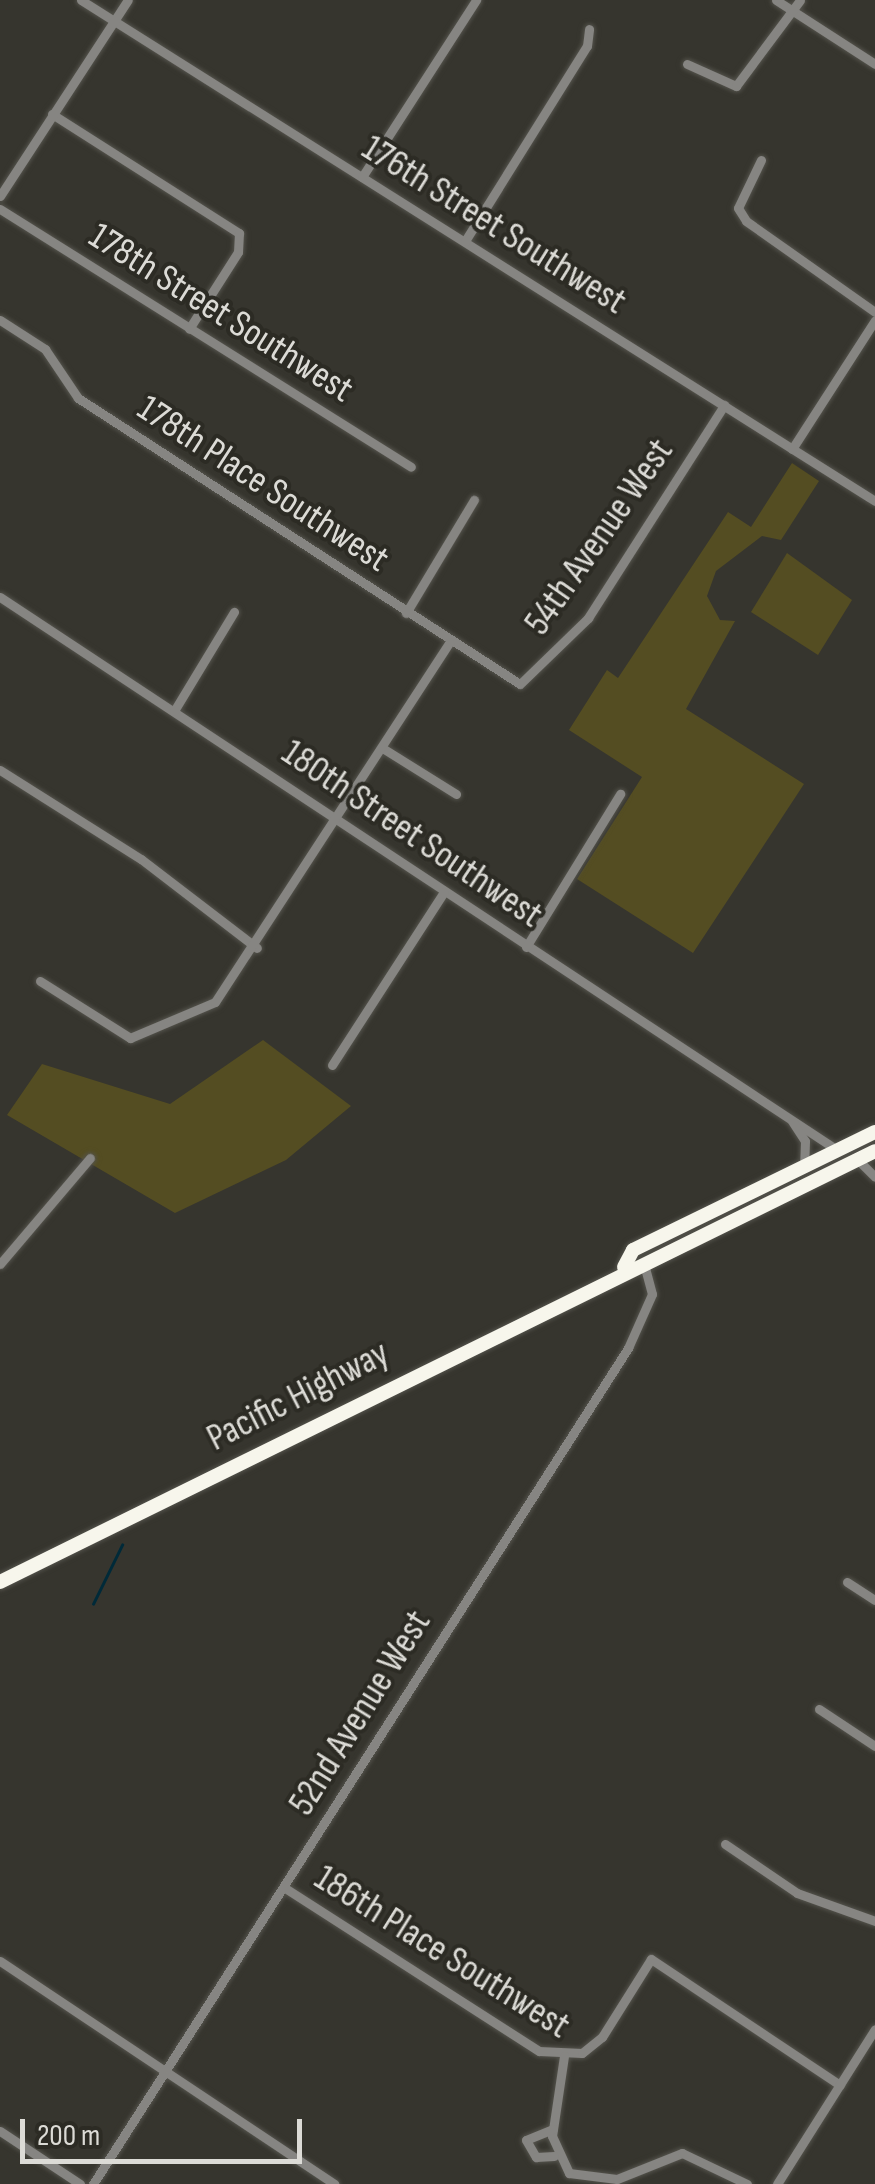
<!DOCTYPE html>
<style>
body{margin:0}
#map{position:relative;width:875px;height:2184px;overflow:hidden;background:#36352e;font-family:"Sofia Sans Condensed",sans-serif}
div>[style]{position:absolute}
.green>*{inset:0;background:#544d22}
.stream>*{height:2.5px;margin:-1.25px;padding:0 1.25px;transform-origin:1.25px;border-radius:1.25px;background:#002a39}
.roads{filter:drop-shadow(0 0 2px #54534c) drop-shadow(0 0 2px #54534c)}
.minor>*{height:9px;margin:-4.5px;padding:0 4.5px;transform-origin:4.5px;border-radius:4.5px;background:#868582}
.highway>*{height:14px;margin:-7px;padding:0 7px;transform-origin:7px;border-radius:7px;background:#f7f6ec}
span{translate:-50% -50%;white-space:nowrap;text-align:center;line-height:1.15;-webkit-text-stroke:8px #2c2b24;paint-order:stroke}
.street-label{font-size:38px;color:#dcdbd6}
.scale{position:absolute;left:20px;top:2119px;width:282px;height:45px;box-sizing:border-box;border:5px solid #dcdbd6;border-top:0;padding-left:12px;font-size:30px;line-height:35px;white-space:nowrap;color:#dcdbd6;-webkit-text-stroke:8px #2c2b24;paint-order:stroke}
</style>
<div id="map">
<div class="green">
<div style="clip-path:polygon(792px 463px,819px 481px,781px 540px,762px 536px,716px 571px,707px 596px,720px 620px,735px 621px,686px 709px,804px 784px,693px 953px,577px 879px,642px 777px,569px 730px,607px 670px,618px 678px,728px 512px,751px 527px)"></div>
<div style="clip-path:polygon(787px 553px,852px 600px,818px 655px,751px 612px)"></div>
<div style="clip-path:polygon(263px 1040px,351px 1106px,286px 1160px,175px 1213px,7px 1115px,42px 1064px,170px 1104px)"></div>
</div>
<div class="stream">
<div style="left:93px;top:1604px;width:66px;rotate:-63.8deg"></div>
</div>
<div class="roads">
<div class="minor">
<div style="left:81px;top:0;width:939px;rotate:32.25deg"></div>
<div style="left:776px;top:0;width:118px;rotate:32.9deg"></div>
<div style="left:687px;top:64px;width:54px;rotate:24.2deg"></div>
<div style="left:736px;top:86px;width:107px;rotate:-53.3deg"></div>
<div style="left:52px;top:114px;width:222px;rotate:32.5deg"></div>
<div style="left:239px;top:233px;width:19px;rotate:93deg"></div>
<div style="left:238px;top:252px;width:91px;rotate:122.5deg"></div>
<div style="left:761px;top:160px;width:53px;rotate:115.6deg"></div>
<div style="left:738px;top:208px;width:15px;rotate:58deg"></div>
<div style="left:746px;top:221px;width:158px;rotate:35.2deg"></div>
<div style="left:362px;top:177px;width:211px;rotate:-57.2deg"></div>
<div style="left:0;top:196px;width:234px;rotate:-56.9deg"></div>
<div style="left:0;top:209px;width:485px;rotate:32.1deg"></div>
<div style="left:465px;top:241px;width:230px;rotate:-58deg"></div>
<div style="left:587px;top:46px;width:17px;rotate:-83deg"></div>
<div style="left:0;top:320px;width:54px;rotate:32.8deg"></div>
<div style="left:45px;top:349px;width:59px;rotate:56deg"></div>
<div style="left:78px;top:398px;width:526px;rotate:32.91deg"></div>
<div style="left:520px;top:684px;width:95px;rotate:-44.1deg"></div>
<div style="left:588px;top:618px;width:253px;rotate:-57.4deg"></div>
<div style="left:792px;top:449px;width:153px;rotate:-57.2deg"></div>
<div style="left:0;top:597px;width:1003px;rotate:33.45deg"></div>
<div style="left:406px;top:613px;width:132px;rotate:-59deg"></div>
<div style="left:174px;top:711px;width:116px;rotate:-58.8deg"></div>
<div style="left:384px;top:749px;width:85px;rotate:32deg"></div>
<div style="left:0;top:770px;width:167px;rotate:32.3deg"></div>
<div style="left:141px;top:859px;width:146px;rotate:37.5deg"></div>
<div style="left:526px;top:947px;width:180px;rotate:-58.4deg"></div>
<div style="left:40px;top:981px;width:107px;rotate:32.3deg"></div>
<div style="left:130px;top:1038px;width:92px;rotate:-23deg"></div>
<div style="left:215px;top:1002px;width:429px;rotate:-56.9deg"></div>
<div style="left:332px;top:1065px;width:206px;rotate:-57.1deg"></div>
<div style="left:792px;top:1121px;width:24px;rotate:57deg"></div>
<div style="left:805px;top:1141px;width:25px;rotate:92deg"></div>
<div style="left:857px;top:1159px;width:25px;rotate:45deg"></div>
<div style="left:0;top:1264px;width:139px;rotate:-49.7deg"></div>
<div style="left:847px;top:1582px;width:33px;rotate:33deg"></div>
<div style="left:819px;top:1709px;width:67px;rotate:33.5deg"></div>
<div style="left:725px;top:1844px;width:87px;rotate:34.2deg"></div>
<div style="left:797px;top:1893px;width:83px;rotate:19.7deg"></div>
<div style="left:285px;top:1888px;width:302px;rotate:32.7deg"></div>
<div style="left:539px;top:2051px;width:43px;rotate:2.7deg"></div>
<div style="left:582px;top:2053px;width:26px;rotate:-39deg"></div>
<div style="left:602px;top:2037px;width:92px;rotate:-57.9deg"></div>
<div style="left:651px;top:1959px;width:227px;rotate:33.7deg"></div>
<div style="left:0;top:1961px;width:402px;rotate:33.7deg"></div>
<div style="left:564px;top:2056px;width:81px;rotate:98.5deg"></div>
<div style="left:552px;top:2136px;width:41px;rotate:65.3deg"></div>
<div style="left:569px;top:2173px;width:48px;rotate:7.1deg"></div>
<div style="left:617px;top:2179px;width:70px;rotate:-21.8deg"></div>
<div style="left:682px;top:2153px;width:72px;rotate:25.5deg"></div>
<div style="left:553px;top:2129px;width:29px;rotate:158deg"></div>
<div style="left:526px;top:2140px;width:20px;rotate:60deg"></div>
<div style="left:536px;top:2157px;width:18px;rotate:-3deg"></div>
<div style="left:0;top:2131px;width:96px;rotate:33.5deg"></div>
<div style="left:93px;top:2184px;width:993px;rotate:-57.38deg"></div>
<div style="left:628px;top:1348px;width:59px;rotate:-66deg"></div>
<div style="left:652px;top:1294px;width:30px;rotate:-105deg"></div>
<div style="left:777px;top:2184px;width:183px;rotate:-57.7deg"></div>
</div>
<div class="highway">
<div style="left:624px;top:1267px;width:19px;rotate:-62deg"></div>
<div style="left:633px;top:1250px;width:269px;rotate:-26deg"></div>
<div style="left:0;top:1582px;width:975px;rotate:-26.22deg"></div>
</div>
</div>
<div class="street-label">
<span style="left:494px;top:225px;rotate:32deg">176th Street Southwest</span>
<span style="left:221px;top:313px;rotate:32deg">178th Street Southwest</span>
<span style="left:263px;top:484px;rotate:33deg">178th Place Southwest</span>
<span style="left:599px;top:537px;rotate:-55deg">54th Avenue West</span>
<span style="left:412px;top:834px;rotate:34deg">180th Street Southwest</span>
<span style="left:298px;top:1396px;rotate:-27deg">Pacific Highway</span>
<span style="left:360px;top:1713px;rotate:-58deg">52nd Avenue West</span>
<span style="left:442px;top:1952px;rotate:32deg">186th Place Southwest</span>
</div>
<div class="scale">200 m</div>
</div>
